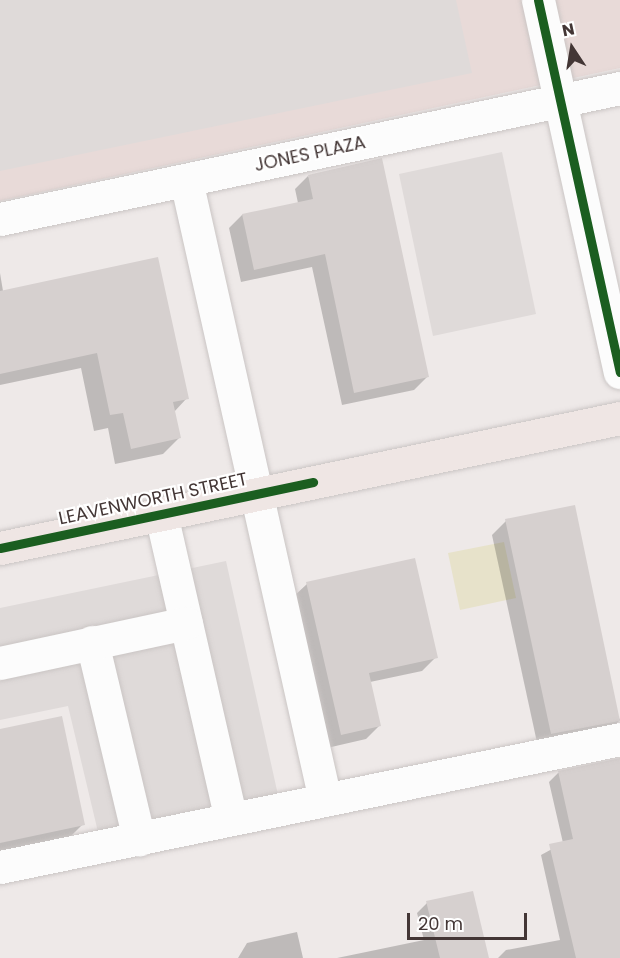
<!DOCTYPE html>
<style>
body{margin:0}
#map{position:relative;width:620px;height:958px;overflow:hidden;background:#eee9e8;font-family:Poppins,sans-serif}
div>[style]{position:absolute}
.education>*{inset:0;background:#e8dad8}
.green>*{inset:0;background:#e7e2ca}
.parking>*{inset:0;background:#dfdad9}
.shadow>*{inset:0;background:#0003}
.building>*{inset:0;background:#d6d0cf}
.roads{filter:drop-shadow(0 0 2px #cac5c4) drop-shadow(0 0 2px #cac5c4)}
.minor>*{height:33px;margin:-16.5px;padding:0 16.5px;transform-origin:16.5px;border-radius:16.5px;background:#fcfcfc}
.major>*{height:33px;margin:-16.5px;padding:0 16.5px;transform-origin:16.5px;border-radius:16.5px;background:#efe6e4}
.cycleway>*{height:9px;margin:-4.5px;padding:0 4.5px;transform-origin:4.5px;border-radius:4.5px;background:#1b5e20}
span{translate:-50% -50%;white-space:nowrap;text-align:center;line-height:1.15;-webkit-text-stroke:4.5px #fff;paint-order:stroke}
.street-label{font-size:18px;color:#433635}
.north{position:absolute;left:542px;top:18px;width:60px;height:60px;-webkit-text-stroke:4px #fff;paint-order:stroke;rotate:348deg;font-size:16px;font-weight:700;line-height:24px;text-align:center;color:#433635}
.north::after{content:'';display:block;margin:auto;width:21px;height:27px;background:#433635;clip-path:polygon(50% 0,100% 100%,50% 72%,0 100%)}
.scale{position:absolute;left:407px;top:913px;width:120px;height:27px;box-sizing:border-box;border:3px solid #433635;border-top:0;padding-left:8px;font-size:18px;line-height:21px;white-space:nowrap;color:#433635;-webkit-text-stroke:4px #fff;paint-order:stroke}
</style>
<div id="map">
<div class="education">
<div style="clip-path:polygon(0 0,620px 0,620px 68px,0 201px)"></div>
</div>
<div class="green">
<div style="clip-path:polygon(504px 542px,516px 598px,460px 610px,448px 553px)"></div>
</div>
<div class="parking">
<div style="clip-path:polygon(0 0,456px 0,472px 73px,0 171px)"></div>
<div style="clip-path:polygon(502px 152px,536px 314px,433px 336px,399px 174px)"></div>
<div style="clip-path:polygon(226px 561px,278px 795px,98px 832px,68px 706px,0 720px,0 608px)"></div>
</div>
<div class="shadow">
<div style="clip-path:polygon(308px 176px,427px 377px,414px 390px,342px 405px,312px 267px,241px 282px,229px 228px,242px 215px,298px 203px,295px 189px)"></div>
<div style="clip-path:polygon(0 273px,3px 291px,187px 398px,174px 412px,179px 438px,163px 454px,115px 464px,108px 428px,94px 431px,81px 368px,0 385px)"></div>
<div style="clip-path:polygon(506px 521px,620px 720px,606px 734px,538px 747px,492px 535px)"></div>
<div style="clip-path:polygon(307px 584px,436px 657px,422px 671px,370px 682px,379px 726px,366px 739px,327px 748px,293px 597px)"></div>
<div style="clip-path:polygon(0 731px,83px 824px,65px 842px,0 856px)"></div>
<div style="clip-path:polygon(620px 759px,620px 958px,498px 958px,506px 950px,560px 940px,541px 855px,563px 843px,549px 782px,558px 773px)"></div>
<div style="clip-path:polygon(427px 903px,487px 958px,337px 958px,424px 940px,417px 913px)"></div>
<div style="clip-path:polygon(297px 932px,303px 958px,238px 958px,247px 943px)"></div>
</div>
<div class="building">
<div style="clip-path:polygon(382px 158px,429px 377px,354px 393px,325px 254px,254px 270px,242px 214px,313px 199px,308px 175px)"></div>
<div style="clip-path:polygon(158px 257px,189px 399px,173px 402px,181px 438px,131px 449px,123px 413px,110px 415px,97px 353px,0 374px,0 291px)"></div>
<div style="clip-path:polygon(575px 505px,620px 721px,551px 734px,505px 519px)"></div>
<div style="clip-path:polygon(415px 558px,438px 658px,369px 673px,381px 726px,341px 735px,306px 582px)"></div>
<div style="clip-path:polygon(62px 716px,85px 825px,0 843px,0 729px)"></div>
<div style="clip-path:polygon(620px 758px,620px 958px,576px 958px,549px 844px,573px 839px,558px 771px)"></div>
<div style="clip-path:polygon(473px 891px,489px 958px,440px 958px,426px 901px)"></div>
</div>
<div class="roads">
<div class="minor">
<div style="left:538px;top:0;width:381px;rotate:77.6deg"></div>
<div style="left:186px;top:180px;width:635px;rotate:77.36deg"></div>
<div style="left:0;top:219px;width:634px;rotate:-11.93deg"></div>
<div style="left:161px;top:514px;width:313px;rotate:77.1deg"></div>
<div style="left:92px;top:642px;width:203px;rotate:76.6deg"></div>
<div style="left:0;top:663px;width:190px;rotate:-12.1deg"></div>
<div style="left:0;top:867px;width:633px;rotate:-11.66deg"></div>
</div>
<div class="major">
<div style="left:0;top:548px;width:633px;rotate:-11.84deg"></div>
</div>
</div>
<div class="cycleway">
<div style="left:538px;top:0;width:381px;rotate:77.6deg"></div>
<div style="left:0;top:548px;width:320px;rotate:-11.9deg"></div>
</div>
<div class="street-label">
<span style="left:310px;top:154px;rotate:-12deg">JONES PLAZA</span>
<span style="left:153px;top:499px;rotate:-12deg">LEAVENWORTH STREET</span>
</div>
<div class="north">N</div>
<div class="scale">20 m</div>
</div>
